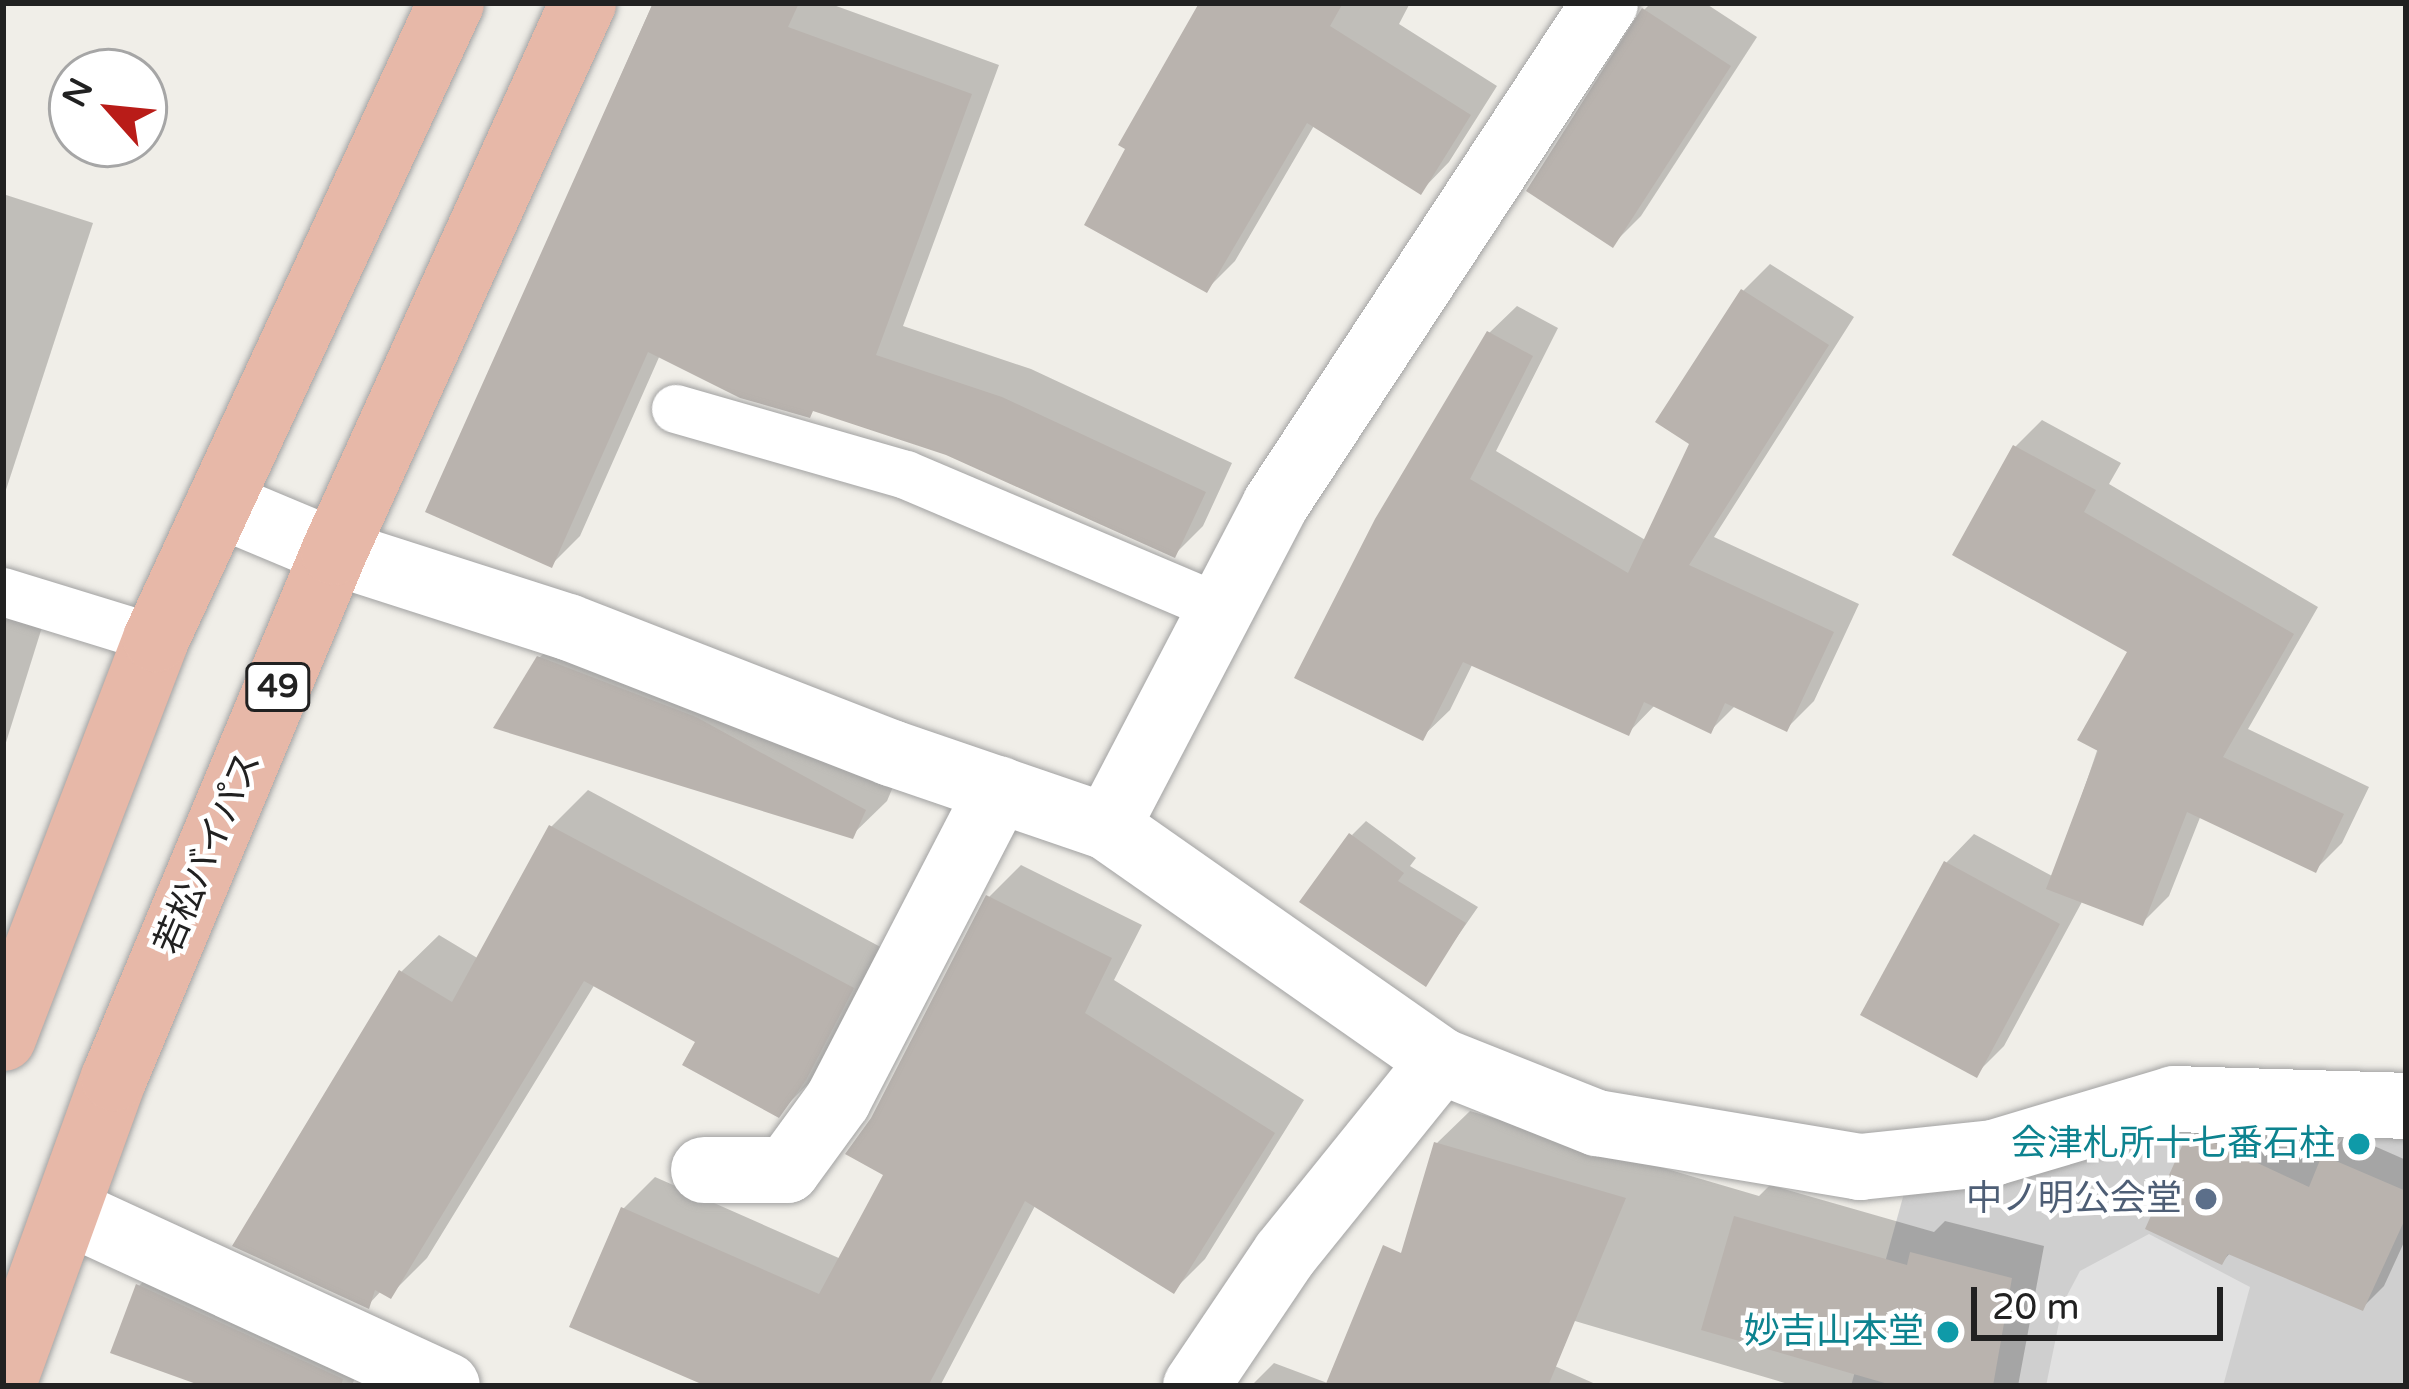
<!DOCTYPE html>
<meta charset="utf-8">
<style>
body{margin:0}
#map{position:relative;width:2409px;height:1389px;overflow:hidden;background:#f0eee8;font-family:"Varela Round","Noto Sans JP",sans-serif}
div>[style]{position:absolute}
.religious>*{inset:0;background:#cfcfcf}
.parking>*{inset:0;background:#e1e1e1}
.shadow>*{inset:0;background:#0003}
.building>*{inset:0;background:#b9b3ae}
.roads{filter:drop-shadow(0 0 3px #a2a2a2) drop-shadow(0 0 3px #a2a2a2)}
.service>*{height:48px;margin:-24px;padding:0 24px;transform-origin:24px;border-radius:24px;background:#fff}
.minor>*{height:66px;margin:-33px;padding:0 33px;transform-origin:33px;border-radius:33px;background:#fff}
.trunk>*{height:66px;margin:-33px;padding:0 33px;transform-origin:33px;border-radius:33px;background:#e7b8a8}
.dots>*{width:33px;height:33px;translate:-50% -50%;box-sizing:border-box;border:6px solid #fff;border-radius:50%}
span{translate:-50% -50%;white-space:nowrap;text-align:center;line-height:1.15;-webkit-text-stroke:9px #fff;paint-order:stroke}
.shield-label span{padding:3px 9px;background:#fff;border:3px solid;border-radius:9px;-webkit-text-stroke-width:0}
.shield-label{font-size:33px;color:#212121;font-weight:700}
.street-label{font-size:36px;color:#212121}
.culture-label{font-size:36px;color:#0d838f}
.right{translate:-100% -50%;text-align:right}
.service-label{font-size:36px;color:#4e5e75}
.frame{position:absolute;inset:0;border:6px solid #212121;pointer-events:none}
.north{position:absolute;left:48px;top:48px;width:120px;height:120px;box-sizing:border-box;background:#fff;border:3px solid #a6a6a6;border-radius:50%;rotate:297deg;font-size:33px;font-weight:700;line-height:48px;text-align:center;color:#212121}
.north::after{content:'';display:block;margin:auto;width:42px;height:54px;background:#b91c18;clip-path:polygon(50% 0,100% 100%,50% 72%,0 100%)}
.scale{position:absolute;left:1971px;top:1287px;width:252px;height:54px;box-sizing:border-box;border:6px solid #212121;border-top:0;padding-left:15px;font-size:36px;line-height:42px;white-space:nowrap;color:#212121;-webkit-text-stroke:9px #fff;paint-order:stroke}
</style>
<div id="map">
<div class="religious">
<div style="clip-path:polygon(2224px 1111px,2406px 1125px,2406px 1386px,1851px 1386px,1906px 1186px)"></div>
</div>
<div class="parking">
<div style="clip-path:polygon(2149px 1234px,2250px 1287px,2223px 1386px,2046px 1386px,2063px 1303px,2080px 1271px)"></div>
</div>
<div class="shadow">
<div style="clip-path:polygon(653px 3px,828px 3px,999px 65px,903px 326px,1031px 369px,1232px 463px,1203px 526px,1174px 555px,947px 452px,660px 355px,580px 536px,552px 564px,429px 510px)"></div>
<div style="clip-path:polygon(1202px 3px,1410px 3px,1399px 24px,1497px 86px,1449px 162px,1421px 191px,1315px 124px,1235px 261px,1206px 290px)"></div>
<div style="clip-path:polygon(1651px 3px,1705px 3px,1757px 37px,1641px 216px,1613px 244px,1644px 10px)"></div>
<div style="clip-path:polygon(3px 194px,93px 223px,3px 499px)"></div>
<div style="clip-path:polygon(1770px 264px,1854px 317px,1714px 537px,1859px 604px,1814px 701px,1786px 729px,1736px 705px,1711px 730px,1656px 704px,1628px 733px,1473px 663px,1450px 710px,1422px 737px,1489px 333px,1517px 306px,1558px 328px,1496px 451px,1647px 541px,1693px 443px,1743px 291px)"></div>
<div style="clip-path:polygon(2042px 420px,2121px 463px,2109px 484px,2318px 607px,2248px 729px,2369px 787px,2342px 843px,2315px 870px,2201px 815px,2169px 896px,2142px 923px,2083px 900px,2004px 1046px,1976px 1074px,1946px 863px,1974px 834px,2054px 877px,2131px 651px,2015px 447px)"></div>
<div style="clip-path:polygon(3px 594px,48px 608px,3px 752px)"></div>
<div style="clip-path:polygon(574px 624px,898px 775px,887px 801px,852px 835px,539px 658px)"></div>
<div style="clip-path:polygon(588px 790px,888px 951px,815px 1077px,778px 1114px,699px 1041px,595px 984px,427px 1258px,390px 1295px,382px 1290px,368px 1305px,236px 1244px,402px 971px,439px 935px,479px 959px,551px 827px)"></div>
<div style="clip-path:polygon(1366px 821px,1416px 858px,1410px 866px,1478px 907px,1425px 983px,1352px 835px)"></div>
<div style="clip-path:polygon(1021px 865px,1142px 925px,1114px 980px,1304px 1100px,1205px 1259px,1173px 1291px,1036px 1204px,940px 1386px,713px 1386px,623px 1209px,655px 1177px,841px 1259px,887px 1174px,874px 1119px,989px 897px)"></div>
<div style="clip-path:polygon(1470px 1111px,1759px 1196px,1770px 1185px,1934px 1232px,1945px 1221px,2044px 1246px,2018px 1386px,1795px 1386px,1399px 1269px,1437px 1143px)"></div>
<div style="clip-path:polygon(2211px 1116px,2225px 1117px,2323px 1162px,2347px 1134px,2406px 1160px,2406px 1238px,2384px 1286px,2362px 1308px,2231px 1252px,2222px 1262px,2189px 1139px)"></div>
<div style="clip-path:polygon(159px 1265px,362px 1358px,352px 1386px,211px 1386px,139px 1286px)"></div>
<div style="clip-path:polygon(1386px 1292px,1600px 1386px,1251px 1386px,1274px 1363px,1330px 1384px)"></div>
</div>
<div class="building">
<div style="clip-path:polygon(653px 3px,799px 3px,788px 27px,972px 94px,876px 355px,1002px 397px,1206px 492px,1175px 558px,946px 455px,813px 411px,810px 418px,740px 398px,648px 352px,552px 568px,425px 512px)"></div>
<div style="clip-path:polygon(1199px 3px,1343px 3px,1330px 26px,1471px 115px,1421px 195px,1307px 123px,1207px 293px,1084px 225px,1125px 149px,1118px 145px)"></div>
<div style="clip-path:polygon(1642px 8px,1731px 66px,1613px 248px,1526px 191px)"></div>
<div style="clip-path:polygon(1741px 289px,1829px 345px,1689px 565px,1834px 632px,1787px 732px,1725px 703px,1711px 734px,1644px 702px,1629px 736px,1463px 662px,1423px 741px,1294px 678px,1375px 519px,1487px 331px,1533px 356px,1470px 479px,1628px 573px,1689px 444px,1655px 422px)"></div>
<div style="clip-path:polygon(2013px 445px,2096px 490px,2084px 512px,2294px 634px,2223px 757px,2344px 814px,2316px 873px,2187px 812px,2143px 926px,2046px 889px,2098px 751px,2077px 740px,2127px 652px,1952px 555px)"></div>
<div style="clip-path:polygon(537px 656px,696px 717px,866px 810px,853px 839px,493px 728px)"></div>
<div style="clip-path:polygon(549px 825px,854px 988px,806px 1080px,779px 1118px,682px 1065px,695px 1042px,584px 981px,391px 1299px,375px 1290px,369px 1309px,232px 1246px,399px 970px,452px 1002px)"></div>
<div style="clip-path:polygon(1349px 833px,1404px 873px,1398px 881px,1466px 923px,1426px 987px,1299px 902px)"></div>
<div style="clip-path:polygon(1944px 861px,2060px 924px,1977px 1078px,1860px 1015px)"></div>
<div style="clip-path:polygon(986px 895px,1112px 958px,1085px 1013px,1275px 1133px,1174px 1294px,1025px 1201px,928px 1386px,706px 1386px,569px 1327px,621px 1207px,819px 1294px,883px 1175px,845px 1154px,871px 1118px)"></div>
<div style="clip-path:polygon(2186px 1137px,2202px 1137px,2309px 1187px,2322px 1155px,2406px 1191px,2406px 1217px,2363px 1311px,2228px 1254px,2222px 1265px,2145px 1229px)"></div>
<div style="clip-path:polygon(1434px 1142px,1626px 1198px,1548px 1386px,1325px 1386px,1383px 1245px,1401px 1253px)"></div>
<div style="clip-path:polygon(1734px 1216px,1907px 1265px,1910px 1252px,2012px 1278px,1993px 1386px,1895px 1386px,1701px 1330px)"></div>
<div style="clip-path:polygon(136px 1284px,343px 1379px,341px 1386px,202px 1386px,110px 1353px)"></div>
</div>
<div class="roads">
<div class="service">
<div style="left:676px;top:409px;width:239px;rotate:16deg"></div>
<div style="left:906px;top:475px;width:345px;rotate:23deg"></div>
<div style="left:3px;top:592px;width:160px;rotate:17.1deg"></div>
</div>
<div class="minor">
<div style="left:219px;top:504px;width:125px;rotate:22.7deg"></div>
<div style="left:334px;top:552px;width:246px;rotate:17.8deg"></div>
<div style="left:568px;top:627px;width:347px;rotate:21.3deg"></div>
<div style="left:891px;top:753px;width:228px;rotate:18.9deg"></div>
<div style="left:1107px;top:827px;width:408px;rotate:35deg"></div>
<div style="left:1441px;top:1061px;width:168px;rotate:21.7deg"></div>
<div style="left:1597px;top:1123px;width:267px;rotate:9.5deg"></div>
<div style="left:1860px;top:1167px;width:134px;rotate:-6deg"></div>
<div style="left:1993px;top:1153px;width:189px;rotate:-16.6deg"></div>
<div style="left:2174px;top:1099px;width:232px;rotate:1.7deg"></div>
<div style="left:1107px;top:827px;width:363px;rotate:-62.4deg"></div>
<div style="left:1275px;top:505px;width:601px;rotate:-56.68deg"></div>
<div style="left:704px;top:1170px;width:83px"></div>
<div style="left:787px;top:1170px;width:87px;rotate:-53.9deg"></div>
<div style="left:838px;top:1100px;width:350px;rotate:-62.6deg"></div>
<div style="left:67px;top:1211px;width:418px;rotate:24.7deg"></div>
<div style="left:1196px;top:1386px;width:159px;rotate:-56deg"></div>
<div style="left:1285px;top:1254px;width:248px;rotate:-51.1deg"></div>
</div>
<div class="trunk">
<div style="left:3px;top:1038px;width:427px;rotate:-69deg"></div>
<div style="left:156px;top:639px;width:701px;rotate:-65.12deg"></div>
<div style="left:3px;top:1384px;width:326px;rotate:-70.1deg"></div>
<div style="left:114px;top:1078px;width:570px;rotate:-67.3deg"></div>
<div style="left:334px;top:552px;width:603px;rotate:-65.6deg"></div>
</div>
</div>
<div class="dots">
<div style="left:2359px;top:1144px;background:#0f9aa8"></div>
<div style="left:2206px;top:1199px;background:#5c6f8a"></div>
<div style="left:1948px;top:1332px;background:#0f9aa8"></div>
</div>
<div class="shield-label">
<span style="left:278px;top:687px">49</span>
</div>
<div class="street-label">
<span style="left:208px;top:853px;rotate:-67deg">若松バイパス</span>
</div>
<div class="culture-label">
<span class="right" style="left:2335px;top:1144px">会津札所十七番石柱</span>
<span class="right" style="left:1924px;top:1332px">妙吉山本堂</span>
</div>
<div class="service-label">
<span class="right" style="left:2182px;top:1199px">中ノ明公会堂</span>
</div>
<div class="frame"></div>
<div class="north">N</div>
<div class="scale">20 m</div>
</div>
